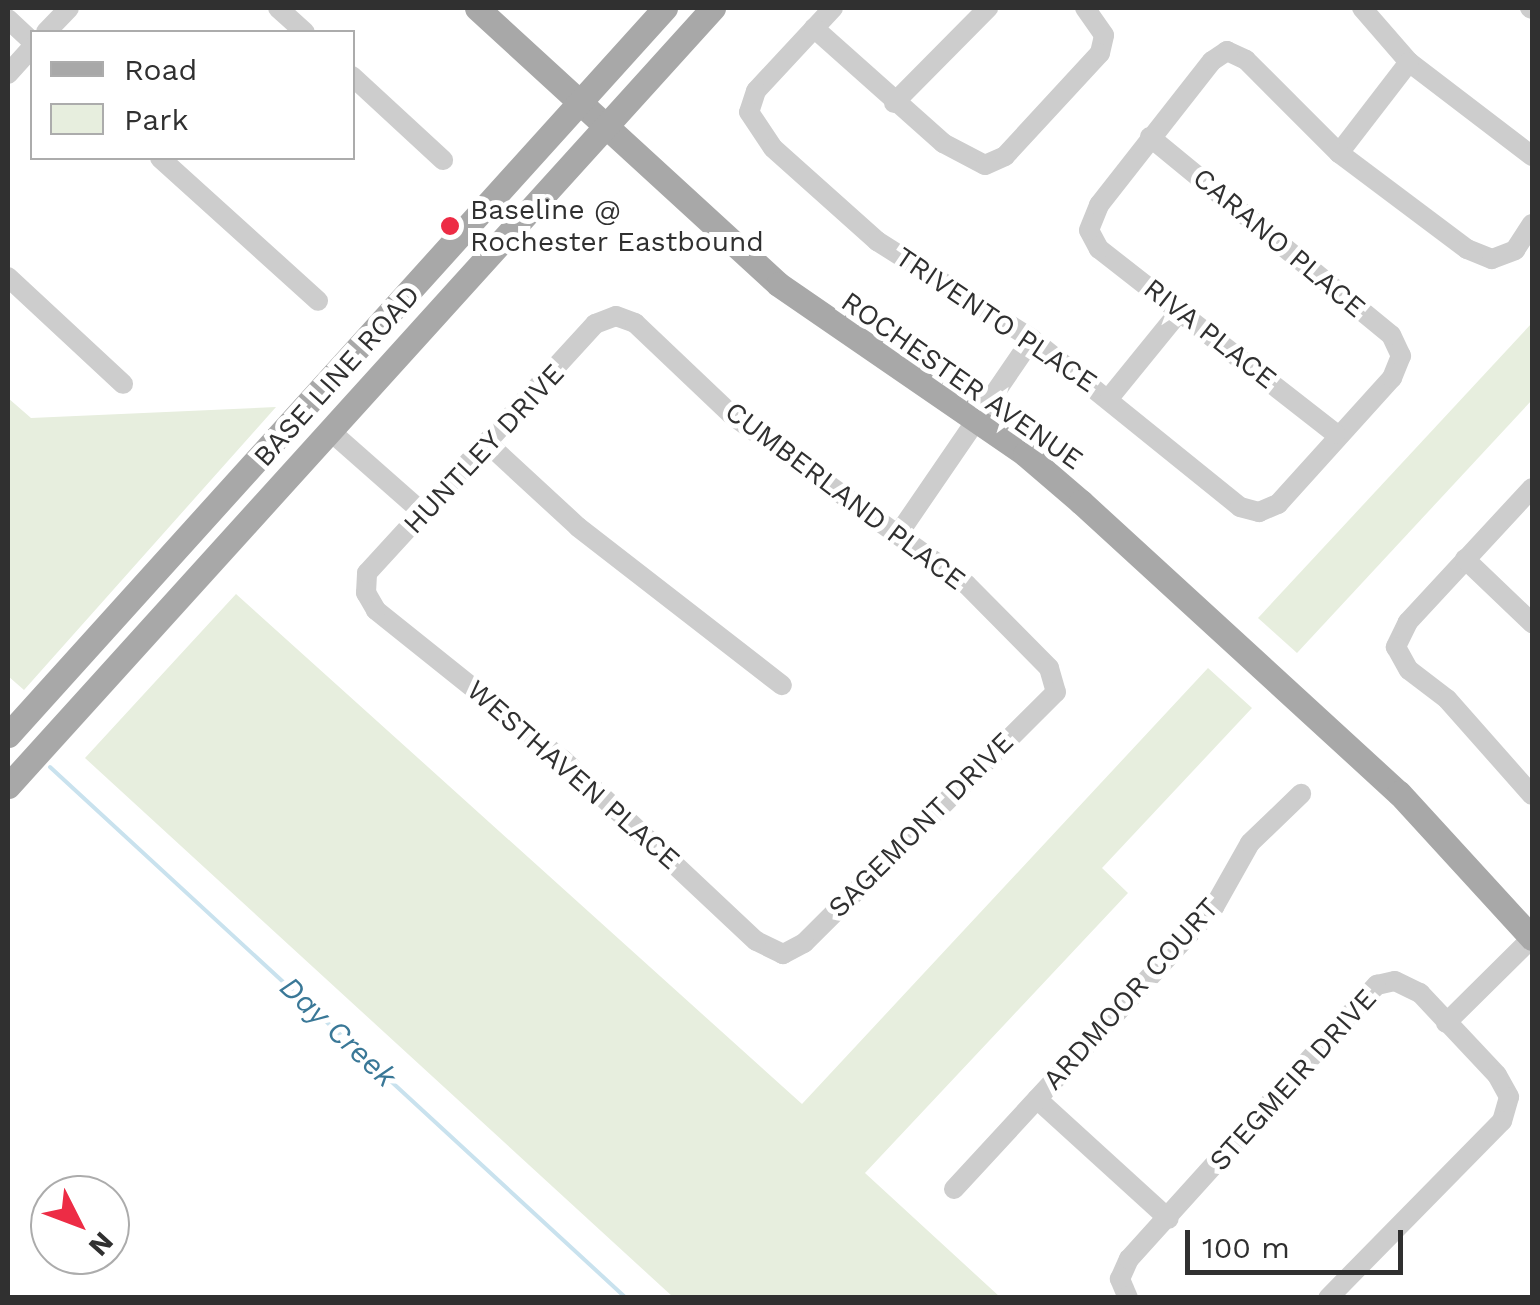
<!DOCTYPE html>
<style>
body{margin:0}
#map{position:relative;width:1540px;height:1305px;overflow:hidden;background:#fff;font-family:"Work Sans",sans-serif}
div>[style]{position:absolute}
.green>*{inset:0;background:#e7eede}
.stream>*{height:4px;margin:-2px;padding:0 2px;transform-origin:2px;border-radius:2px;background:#c9e2ee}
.minor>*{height:20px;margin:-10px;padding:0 10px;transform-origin:10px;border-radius:10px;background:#cdcdcd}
.major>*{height:25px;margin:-12.5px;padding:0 12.5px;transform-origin:12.5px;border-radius:12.5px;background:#a8a8a8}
.dots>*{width:28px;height:28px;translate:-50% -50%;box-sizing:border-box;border:5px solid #fff;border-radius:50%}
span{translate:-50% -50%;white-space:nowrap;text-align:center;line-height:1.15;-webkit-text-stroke:10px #fff;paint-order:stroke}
.poi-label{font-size:28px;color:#303030}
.left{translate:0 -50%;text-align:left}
.street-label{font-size:28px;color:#303030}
.water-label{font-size:30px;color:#3a7897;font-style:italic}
.frame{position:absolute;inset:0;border:10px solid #303030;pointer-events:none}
.legend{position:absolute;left:30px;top:30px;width:325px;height:130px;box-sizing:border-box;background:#fff;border:2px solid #acacac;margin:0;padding:12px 18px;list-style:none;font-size:30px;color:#303030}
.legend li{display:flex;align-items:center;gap:20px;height:50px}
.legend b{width:50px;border:2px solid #acacac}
.north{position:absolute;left:30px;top:1175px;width:100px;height:100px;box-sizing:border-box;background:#fff;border:2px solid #acacac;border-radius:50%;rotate:132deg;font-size:28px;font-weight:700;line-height:40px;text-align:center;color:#303030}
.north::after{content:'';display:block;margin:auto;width:35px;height:45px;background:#ed2c45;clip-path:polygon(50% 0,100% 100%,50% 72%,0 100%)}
.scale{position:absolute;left:1185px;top:1230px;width:218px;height:45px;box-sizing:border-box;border:5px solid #303030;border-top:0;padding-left:12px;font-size:30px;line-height:35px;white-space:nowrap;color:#303030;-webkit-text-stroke:8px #fff;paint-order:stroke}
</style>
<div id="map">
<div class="green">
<div style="clip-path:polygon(1532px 323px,1532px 400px,1297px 653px,1258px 618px)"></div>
<div style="clip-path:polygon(8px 398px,31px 418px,276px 407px,24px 690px,8px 676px)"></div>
<div style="clip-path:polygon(236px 594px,802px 1104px,1208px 668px,1252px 708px,1102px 868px,1128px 893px,865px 1173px,1000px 1297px,673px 1297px,85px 758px)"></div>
</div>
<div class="stream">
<div style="left:50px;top:767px;width:783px;rotate:42.67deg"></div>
</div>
<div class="minor">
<div style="left:278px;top:8px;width:36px;rotate:42deg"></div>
<div style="left:833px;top:8px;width:113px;rotate:132.9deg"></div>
<div style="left:756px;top:91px;width:22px;rotate:108deg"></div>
<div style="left:749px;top:112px;width:43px;rotate:56.3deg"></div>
<div style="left:773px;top:148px;width:140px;rotate:41.8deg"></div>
<div style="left:877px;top:241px;width:183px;rotate:32.3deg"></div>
<div style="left:1032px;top:339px;width:267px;rotate:38.9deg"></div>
<div style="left:1240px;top:507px;width:20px;rotate:15deg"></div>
<div style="left:1259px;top:512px;width:21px;rotate:-23deg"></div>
<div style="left:1278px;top:504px;width:170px;rotate:-47.9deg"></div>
<div style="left:1392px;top:378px;width:24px;rotate:-68deg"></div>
<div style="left:1401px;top:356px;width:23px;rotate:-115deg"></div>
<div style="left:1391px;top:335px;width:312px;rotate:-140.6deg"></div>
<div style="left:1362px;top:8px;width:72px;rotate:49deg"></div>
<div style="left:1409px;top:62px;width:155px;rotate:37.4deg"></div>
<div style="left:1530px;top:8px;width:2px;rotate:27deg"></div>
<div style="left:8px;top:19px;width:33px;rotate:43deg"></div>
<div style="left:814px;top:28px;width:173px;rotate:41.7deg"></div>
<div style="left:943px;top:143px;width:47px;rotate:27.6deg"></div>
<div style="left:985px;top:165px;width:22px;rotate:-24deg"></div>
<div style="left:1005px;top:156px;width:140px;rotate:-47.3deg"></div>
<div style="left:1100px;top:53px;width:18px;rotate:-77deg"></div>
<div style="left:1104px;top:35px;width:33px;rotate:-125deg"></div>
<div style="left:46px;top:32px;width:33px;rotate:-46deg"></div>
<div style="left:8px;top:74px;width:36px;rotate:-48deg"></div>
<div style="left:352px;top:76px;width:124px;rotate:42.7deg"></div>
<div style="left:894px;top:103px;width:134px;rotate:-45.3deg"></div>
<div style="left:1339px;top:153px;width:115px;rotate:-52.4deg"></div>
<div style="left:160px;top:158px;width:213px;rotate:42.1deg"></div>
<div style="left:8px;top:277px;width:157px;rotate:42.9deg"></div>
<div style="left:616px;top:316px;width:20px;rotate:20deg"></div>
<div style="left:635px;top:323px;width:135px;rotate:43.5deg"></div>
<div style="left:733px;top:416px;width:287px;rotate:35.8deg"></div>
<div style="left:966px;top:584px;width:118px;rotate:45.3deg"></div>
<div style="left:1049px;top:668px;width:25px;rotate:74deg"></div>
<div style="left:1056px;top:692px;width:356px;rotate:135.1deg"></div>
<div style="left:804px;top:943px;width:24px;rotate:152deg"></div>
<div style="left:783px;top:954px;width:30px;rotate:-154deg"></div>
<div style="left:756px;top:941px;width:265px;rotate:-136.8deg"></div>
<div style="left:563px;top:760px;width:240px;rotate:-141.3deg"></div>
<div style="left:376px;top:610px;width:20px;rotate:-120deg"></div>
<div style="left:366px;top:593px;width:20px;rotate:-87deg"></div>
<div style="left:367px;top:573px;width:338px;rotate:-47.5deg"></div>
<div style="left:595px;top:324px;width:22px;rotate:-21deg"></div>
<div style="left:1110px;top:397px;width:111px;rotate:-50.9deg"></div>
<div style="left:329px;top:430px;width:124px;rotate:41.4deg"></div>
<div style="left:1336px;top:434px;width:301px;rotate:-142deg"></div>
<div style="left:1099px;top:249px;width:21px;rotate:-118deg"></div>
<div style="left:1089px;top:230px;width:27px;rotate:-68deg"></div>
<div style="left:1099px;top:205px;width:183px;rotate:-51.9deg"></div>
<div style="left:1212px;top:61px;width:18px;rotate:-34deg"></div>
<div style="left:1227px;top:51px;width:21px;rotate:25deg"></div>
<div style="left:1246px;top:60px;width:132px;rotate:45deg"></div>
<div style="left:1339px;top:153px;width:160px;rotate:36.9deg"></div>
<div style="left:1467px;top:249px;width:27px;rotate:22deg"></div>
<div style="left:1492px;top:259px;width:25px;rotate:-21deg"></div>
<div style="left:1515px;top:250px;width:31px;rotate:-57deg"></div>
<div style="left:486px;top:442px;width:125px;rotate:42.7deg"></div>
<div style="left:578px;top:527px;width:258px;rotate:37.8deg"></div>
<div style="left:1532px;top:488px;width:183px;rotate:132.8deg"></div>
<div style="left:1408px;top:622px;width:28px;rotate:116deg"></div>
<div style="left:1396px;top:647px;width:26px;rotate:61deg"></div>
<div style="left:1409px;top:670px;width:48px;rotate:37.3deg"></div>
<div style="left:1447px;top:699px;width:128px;rotate:48.5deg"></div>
<div style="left:899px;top:533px;width:235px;rotate:-55.6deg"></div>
<div style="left:1465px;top:559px;width:93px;rotate:43.7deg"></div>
<div style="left:1446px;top:1023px;width:121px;rotate:-44.7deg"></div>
<div style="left:1037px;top:1099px;width:178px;rotate:42.3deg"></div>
<div style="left:954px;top:1189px;width:384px;rotate:-47.3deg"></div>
<div style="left:1214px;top:907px;width:73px;rotate:-60.6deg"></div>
<div style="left:1250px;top:843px;width:71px;rotate:-43.9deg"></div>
<div style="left:1128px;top:1298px;width:21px;rotate:-113deg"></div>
<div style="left:1120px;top:1279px;width:22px;rotate:-66deg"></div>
<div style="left:1129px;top:1259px;width:370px;rotate:-47.9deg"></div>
<div style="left:1377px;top:985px;width:18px;rotate:-13deg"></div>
<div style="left:1395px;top:981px;width:28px;rotate:26deg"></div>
<div style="left:1420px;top:993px;width:112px;rotate:46.8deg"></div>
<div style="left:1497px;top:1075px;width:25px;rotate:61deg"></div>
<div style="left:1509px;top:1097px;width:25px;rotate:106deg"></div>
<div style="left:1502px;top:1121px;width:248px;rotate:134.5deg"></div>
</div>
<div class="major">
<div style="left:477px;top:8px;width:408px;rotate:42.5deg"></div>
<div style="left:778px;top:284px;width:300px;rotate:34.5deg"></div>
<div style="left:1025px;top:454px;width:74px;rotate:40.6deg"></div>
<div style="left:1081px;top:502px;width:431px;rotate:42.5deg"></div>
<div style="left:1399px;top:793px;width:197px;rotate:47.5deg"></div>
<div style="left:8px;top:735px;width:980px;rotate:-47.9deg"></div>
<div style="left:8px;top:786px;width:1050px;rotate:-47.82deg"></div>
</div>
<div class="dots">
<div style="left:450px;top:226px;background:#ed2c45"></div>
</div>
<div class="poi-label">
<span class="left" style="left:470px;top:226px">Baseline @<br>Rochester Eastbound</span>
</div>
<div class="street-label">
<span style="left:1279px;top:243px;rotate:40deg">CARANO PLACE</span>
<span style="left:996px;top:320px;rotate:34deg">TRIVENTO PLACE</span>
<span style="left:1210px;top:334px;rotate:38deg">RIVA PLACE</span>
<span style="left:337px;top:376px;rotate:-48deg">BASE LINE ROAD</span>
<span style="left:962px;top:381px;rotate:35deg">ROCHESTER AVENUE</span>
<span style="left:484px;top:449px;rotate:-47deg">HUNTLEY DRIVE</span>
<span style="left:845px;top:496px;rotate:37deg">CUMBERLAND PLACE</span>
<span style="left:573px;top:775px;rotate:41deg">WESTHAVEN PLACE</span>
<span style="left:921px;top:825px;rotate:-45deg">SAGEMONT DRIVE</span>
<span style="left:1131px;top:994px;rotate:-48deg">ARDMOOR COURT</span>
<span style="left:1293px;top:1080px;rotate:-48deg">STEGMEIR DRIVE</span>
</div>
<div class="water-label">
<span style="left:338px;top:1032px;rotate:43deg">Day Creek</span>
</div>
<div class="frame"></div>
<ul class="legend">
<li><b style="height:12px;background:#a8a8a8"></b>Road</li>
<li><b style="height:28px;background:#e7eede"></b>Park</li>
</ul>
<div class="north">N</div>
<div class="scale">100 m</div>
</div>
